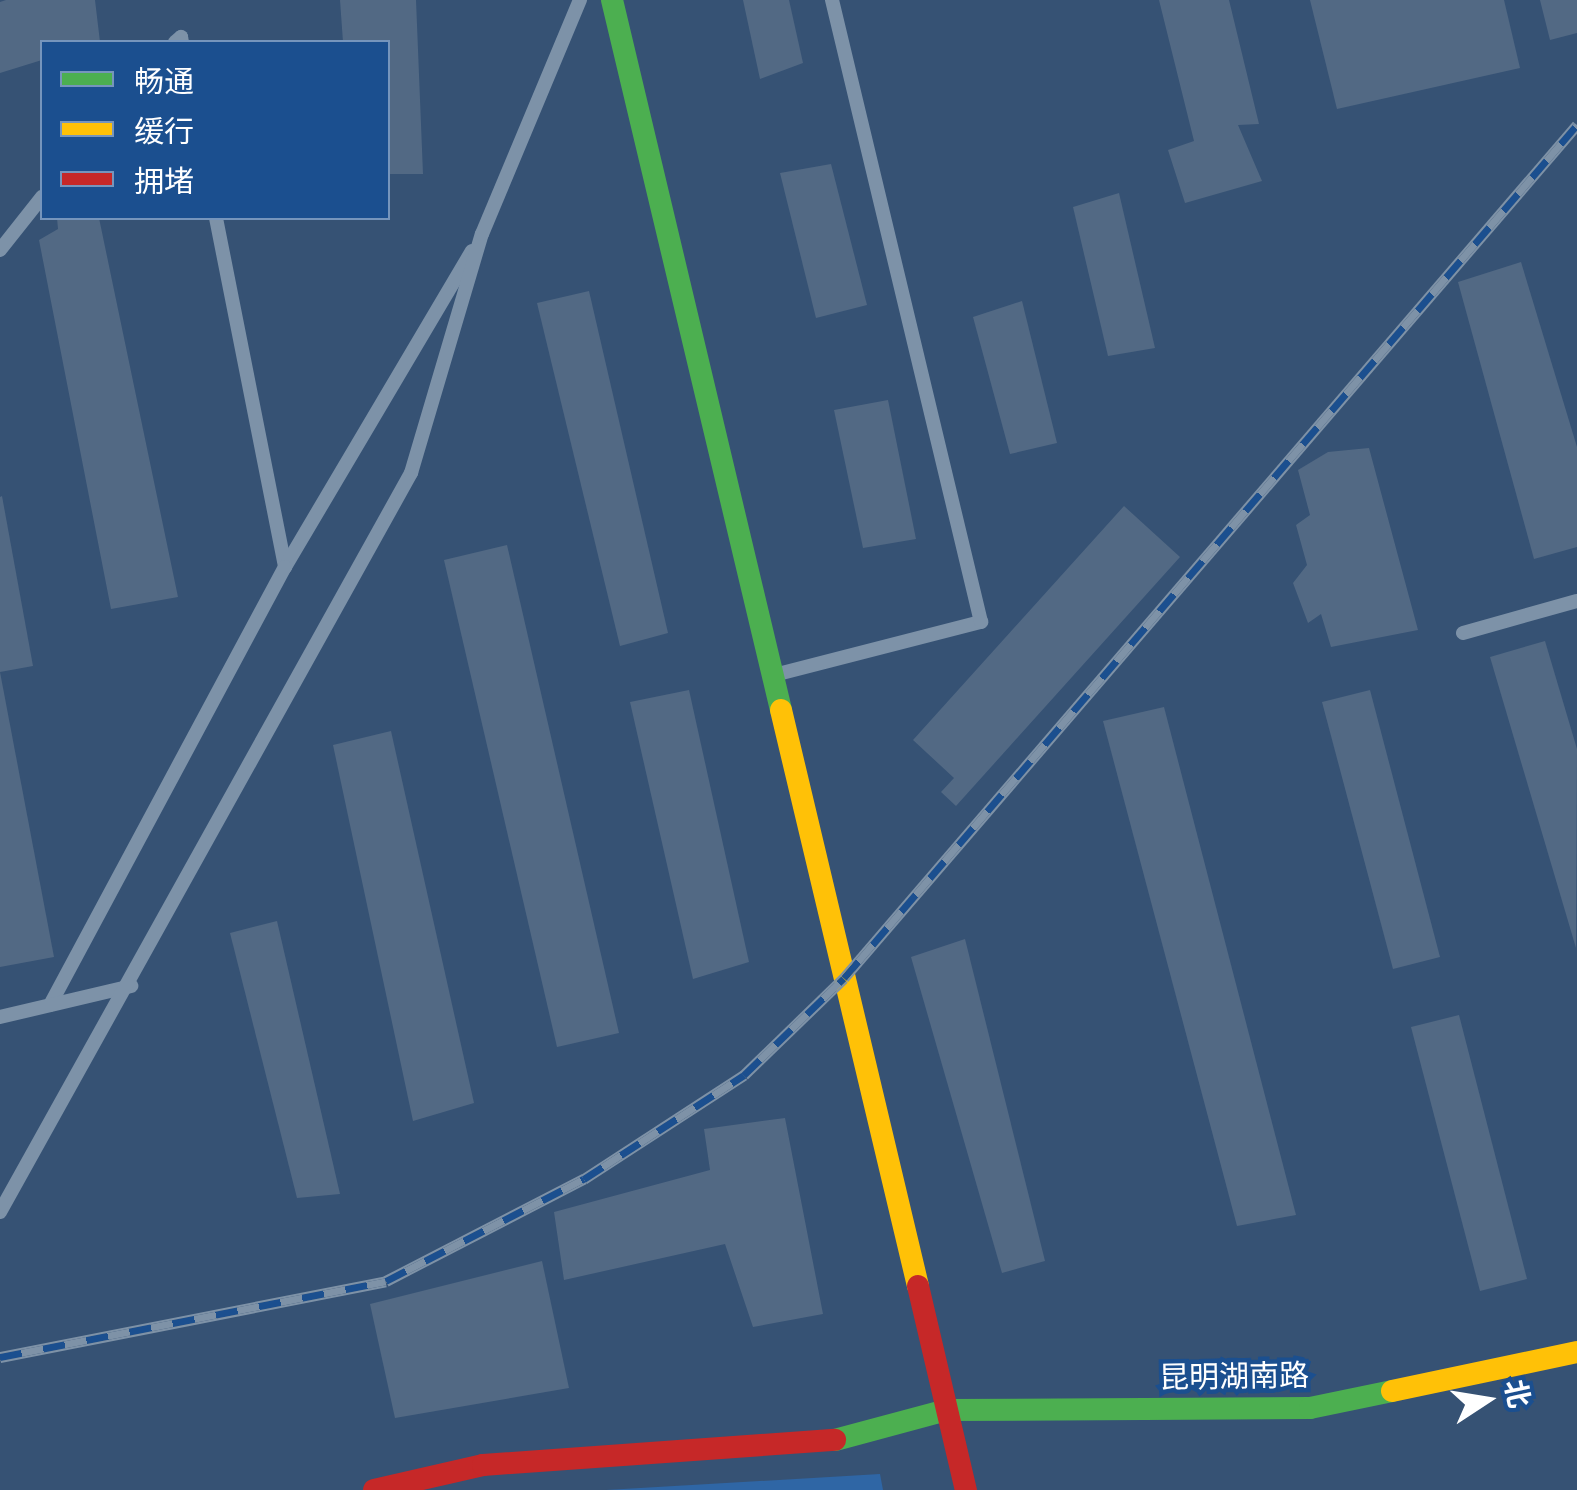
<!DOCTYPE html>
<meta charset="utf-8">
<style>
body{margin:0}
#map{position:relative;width:1577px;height:1490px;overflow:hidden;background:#365274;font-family:Roboto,"Noto Sans SC",sans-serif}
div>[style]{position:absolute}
.green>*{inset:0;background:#2f66a5}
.building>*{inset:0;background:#526984}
.lane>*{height:14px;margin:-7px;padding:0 7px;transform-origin:7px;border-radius:7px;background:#7d92a8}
.fast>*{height:22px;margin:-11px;padding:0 11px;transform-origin:11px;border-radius:11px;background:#4caf50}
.slow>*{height:22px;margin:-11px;padding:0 11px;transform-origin:11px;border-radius:11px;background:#ffc107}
.jam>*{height:22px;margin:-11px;padding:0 11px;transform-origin:11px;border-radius:11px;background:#c62828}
.rail>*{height:11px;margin-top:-5.5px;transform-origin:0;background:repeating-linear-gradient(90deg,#1b4f8f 0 22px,#7e92a7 0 44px);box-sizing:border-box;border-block:2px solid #7e92a7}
span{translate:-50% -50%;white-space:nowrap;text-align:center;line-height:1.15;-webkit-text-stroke:9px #1b4f8f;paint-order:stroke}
.street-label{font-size:30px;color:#fff}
.legend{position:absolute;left:40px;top:40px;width:350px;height:180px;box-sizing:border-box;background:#1b4f8f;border:2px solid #7695bc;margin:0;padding:12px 18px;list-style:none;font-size:30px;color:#fff}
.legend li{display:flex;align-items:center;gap:20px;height:50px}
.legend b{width:50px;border:2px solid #7695bc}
.north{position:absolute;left:1437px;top:1350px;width:100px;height:100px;-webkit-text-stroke:8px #1b4f8f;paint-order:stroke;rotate:78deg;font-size:28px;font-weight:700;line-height:40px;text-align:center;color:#fff}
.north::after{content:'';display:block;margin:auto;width:35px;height:45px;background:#fff;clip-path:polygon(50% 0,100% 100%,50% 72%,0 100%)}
</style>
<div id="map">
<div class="green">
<div style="clip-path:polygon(880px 1474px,883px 1490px,606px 1490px)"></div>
</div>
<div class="building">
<div style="clip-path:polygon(6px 0,95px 0,100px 42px,42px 42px,42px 60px,0 73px,0 2px)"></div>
<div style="clip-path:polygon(340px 0,416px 0,423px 174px,388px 174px,388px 42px,343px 42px)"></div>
<div style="clip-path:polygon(743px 0,789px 0,803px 63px,760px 79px)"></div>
<div style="clip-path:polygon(1159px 0,1229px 0,1259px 124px,1238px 125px,1262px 181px,1185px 203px,1168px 150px,1194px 141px)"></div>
<div style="clip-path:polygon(1310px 0,1504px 0,1520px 68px,1337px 109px)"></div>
<div style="clip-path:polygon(1540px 0,1577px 0,1577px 33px,1550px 40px)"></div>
<div style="clip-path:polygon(831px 164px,867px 305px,816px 318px,780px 173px)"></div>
<div style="clip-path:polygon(1119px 193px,1155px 348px,1108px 356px,1073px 207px)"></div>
<div style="clip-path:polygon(57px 218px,99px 218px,178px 597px,111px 609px,39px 240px,58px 229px)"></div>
<div style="clip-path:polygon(1521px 262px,1577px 447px,1577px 547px,1534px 559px,1458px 282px)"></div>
<div style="clip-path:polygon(589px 291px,668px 633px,620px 646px,537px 303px)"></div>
<div style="clip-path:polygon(1022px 301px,1057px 443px,1010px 454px,973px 317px)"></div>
<div style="clip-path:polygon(888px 400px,916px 539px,863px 548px,834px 410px)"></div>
<div style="clip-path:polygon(1369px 448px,1418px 630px,1331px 647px,1321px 614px,1308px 623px,1293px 583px,1307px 565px,1296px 525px,1310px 515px,1298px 470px,1328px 452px)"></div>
<div style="clip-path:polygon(2px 496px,33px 666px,0 672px,0 497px)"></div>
<div style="clip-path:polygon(1124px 506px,1180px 557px,956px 806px,941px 792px,954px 778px,913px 740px)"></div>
<div style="clip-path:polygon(507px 545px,619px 1033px,557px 1047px,444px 560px)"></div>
<div style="clip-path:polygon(1545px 641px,1577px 749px,1576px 948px,1490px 657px)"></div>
<div style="clip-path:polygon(0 672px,54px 957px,0 967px)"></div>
<div style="clip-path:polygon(689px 690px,749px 962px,693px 979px,630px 702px)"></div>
<div style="clip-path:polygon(1370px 690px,1440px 957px,1393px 969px,1322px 702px)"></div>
<div style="clip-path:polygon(1164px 707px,1296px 1215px,1237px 1226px,1103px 721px)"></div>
<div style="clip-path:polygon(391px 731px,474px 1103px,413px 1121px,333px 745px)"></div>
<div style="clip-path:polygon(277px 921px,340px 1194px,297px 1198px,230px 933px)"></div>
<div style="clip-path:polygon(965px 939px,1045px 1261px,1002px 1273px,911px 957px)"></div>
<div style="clip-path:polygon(1459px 1015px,1527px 1279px,1480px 1291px,1411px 1027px)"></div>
<div style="clip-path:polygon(785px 1118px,823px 1314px,753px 1327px,725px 1244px,564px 1280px,554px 1212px,710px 1170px,704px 1129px)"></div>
<div style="clip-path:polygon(542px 1261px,569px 1388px,395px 1418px,370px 1304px)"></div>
</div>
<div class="lane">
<div style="left:175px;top:42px;width:8px;rotate:-40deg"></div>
<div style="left:181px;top:37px;width:5px;rotate:79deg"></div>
<div style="left:216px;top:218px;width:356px;rotate:78.8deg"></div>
<div style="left:285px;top:567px;width:367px;rotate:-59.4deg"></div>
<div style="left:0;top:250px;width:68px;rotate:-51.6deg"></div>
<div style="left:1463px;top:633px;width:118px;rotate:-15.7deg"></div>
<div style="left:778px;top:674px;width:210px;rotate:-14.4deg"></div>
<div style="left:981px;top:622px;width:640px;rotate:-103.47deg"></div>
<div style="left:50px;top:1005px;width:497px;rotate:-61.8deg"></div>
<div style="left:0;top:1017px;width:135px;rotate:-13.3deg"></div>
<div style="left:0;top:1212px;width:846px;rotate:-60.92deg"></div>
<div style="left:411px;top:473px;width:249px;rotate:-73.5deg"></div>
<div style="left:482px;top:234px;width:254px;rotate:-67.3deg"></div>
</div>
<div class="fast">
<div style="left:612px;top:0;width:730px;rotate:76.61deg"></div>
<div style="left:835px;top:1440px;width:116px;rotate:-15deg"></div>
<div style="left:947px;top:1410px;width:363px;rotate:-0.3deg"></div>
<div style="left:1310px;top:1408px;width:84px;rotate:-11.7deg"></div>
</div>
<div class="slow">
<div style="left:781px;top:710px;width:592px;rotate:76.62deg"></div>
<div style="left:1392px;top:1391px;width:189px;rotate:-11.9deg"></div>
</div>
<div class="jam">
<div style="left:918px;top:1286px;width:210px;rotate:76.8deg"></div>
<div style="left:374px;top:1490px;width:112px;rotate:-12.9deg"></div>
<div style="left:483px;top:1465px;width:353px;rotate:-4.1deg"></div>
</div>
<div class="rail">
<div style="left:0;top:1357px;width:393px;rotate:-11.1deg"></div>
<div style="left:386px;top:1281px;width:223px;rotate:-27.3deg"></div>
<div style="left:584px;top:1179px;width:191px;rotate:-33deg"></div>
<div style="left:744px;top:1075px;width:139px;rotate:-44.1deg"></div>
<div style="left:844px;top:978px;width:1125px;rotate:-49.33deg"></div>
</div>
<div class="street-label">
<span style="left:1234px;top:1377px;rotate:-1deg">昆明湖南路</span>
</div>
<ul class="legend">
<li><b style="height:12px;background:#4caf50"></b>畅通</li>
<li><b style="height:12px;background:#ffc107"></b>缓行</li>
<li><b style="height:12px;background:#c62828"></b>拥堵</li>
</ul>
<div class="north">北</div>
</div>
